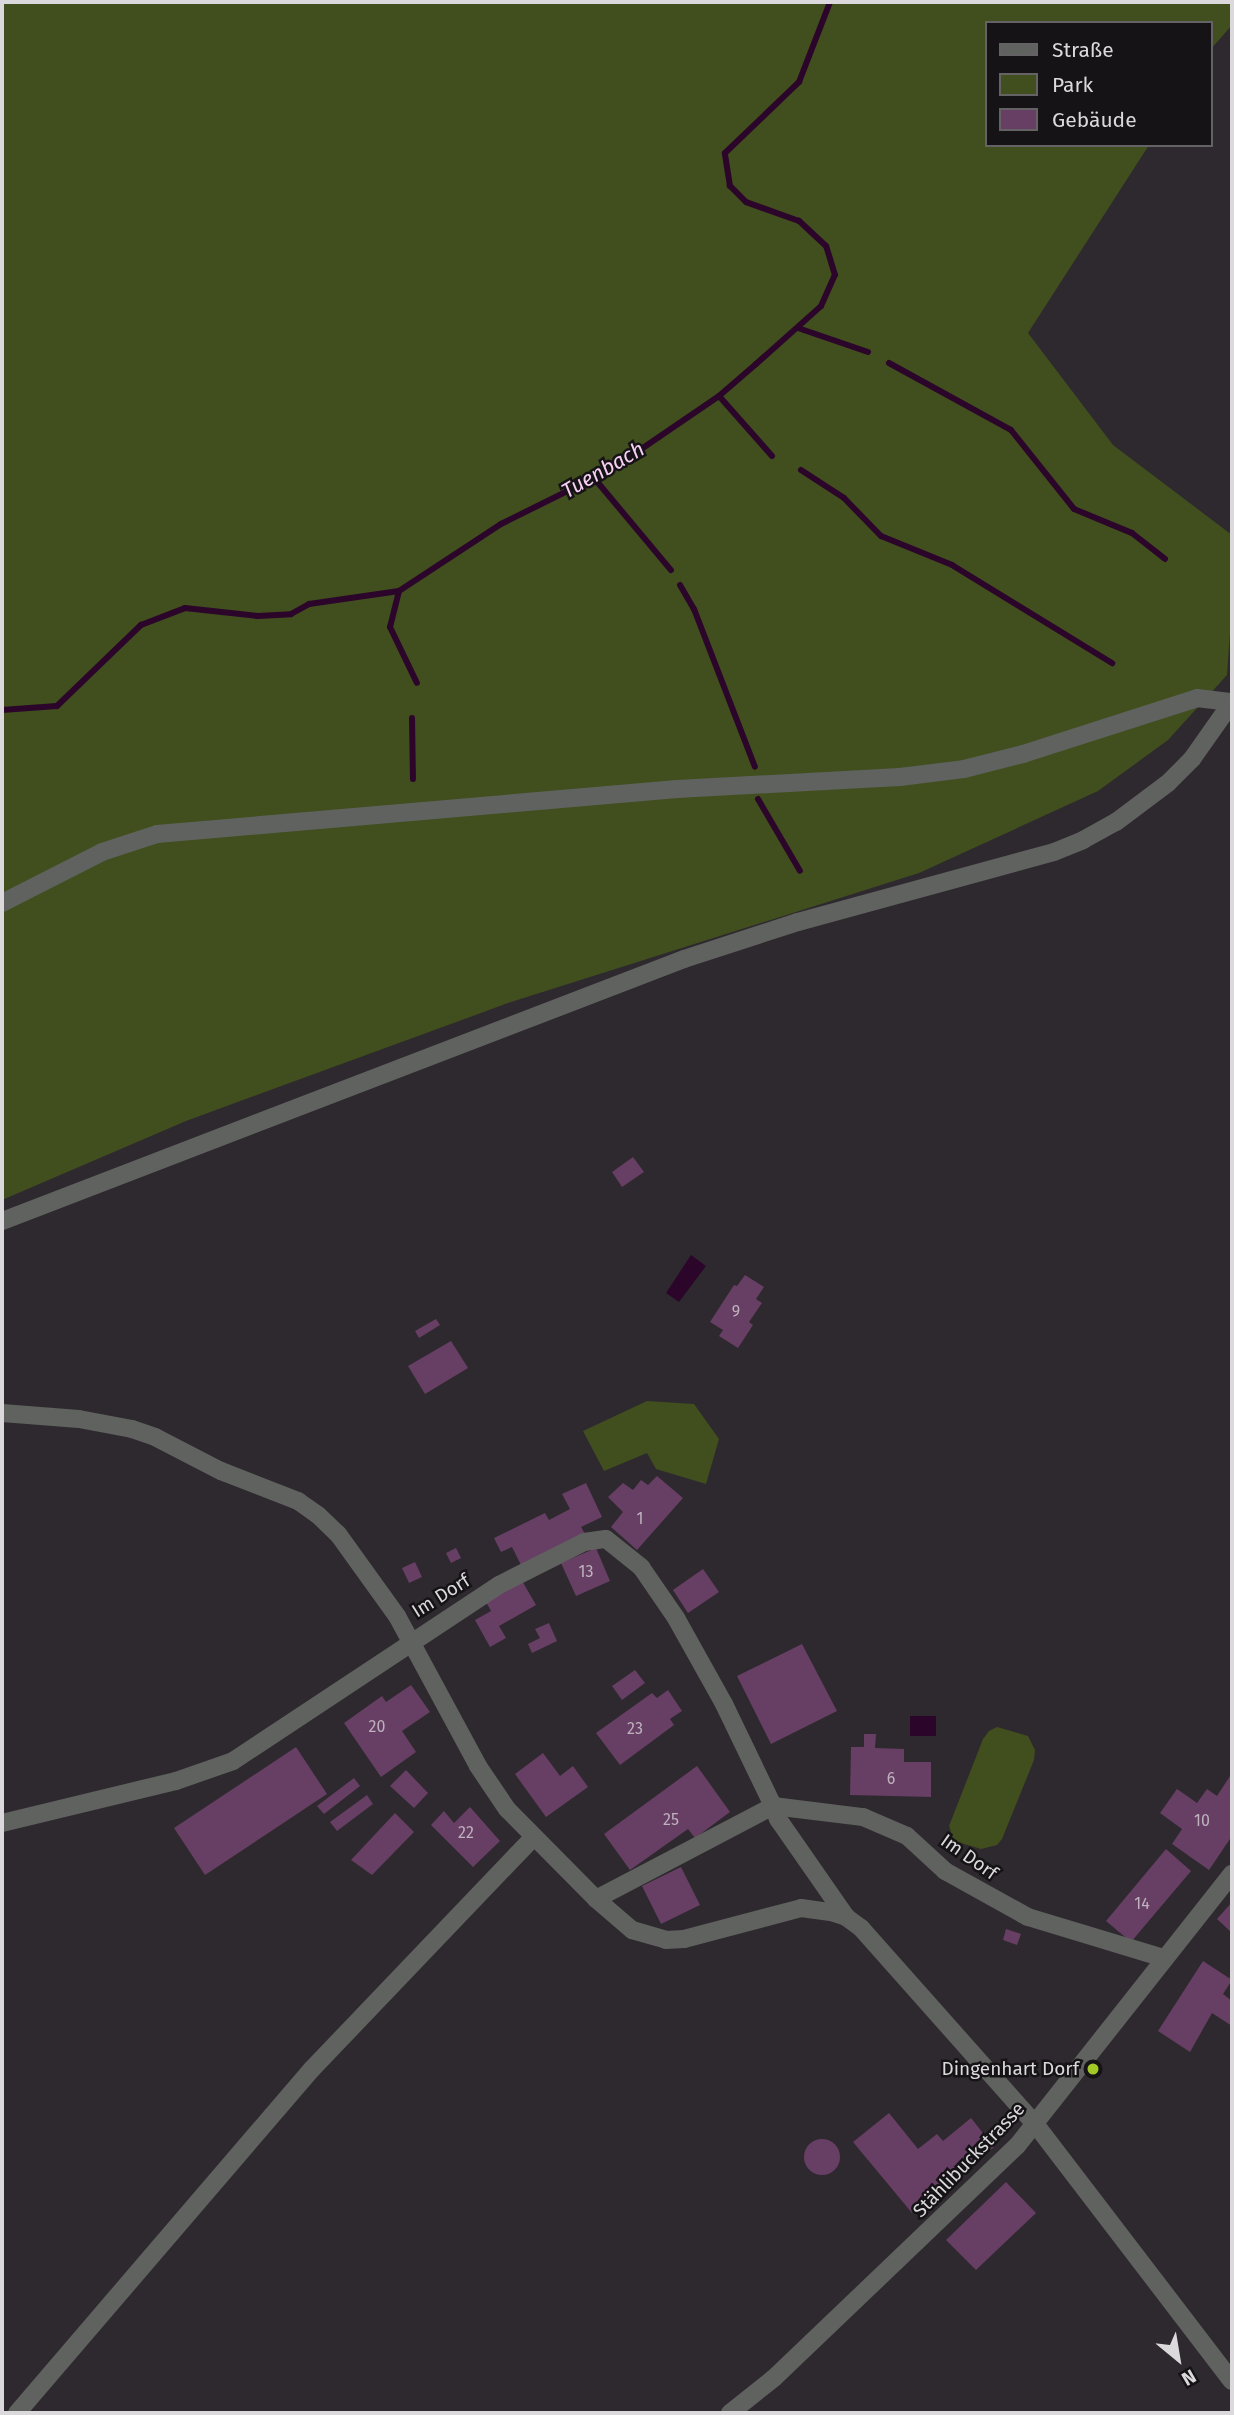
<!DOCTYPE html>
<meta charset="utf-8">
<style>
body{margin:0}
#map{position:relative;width:1234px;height:2415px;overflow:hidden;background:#2e292e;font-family:"Fira Sans",sans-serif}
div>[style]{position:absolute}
.green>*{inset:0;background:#414e1e}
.water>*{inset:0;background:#2c062a}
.stream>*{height:6px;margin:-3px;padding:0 3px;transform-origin:3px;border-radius:3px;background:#2c062a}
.building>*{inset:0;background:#673e64}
.round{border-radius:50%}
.minor>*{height:18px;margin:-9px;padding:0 9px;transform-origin:9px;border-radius:9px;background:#60625f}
.tertiary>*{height:18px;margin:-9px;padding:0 9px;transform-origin:9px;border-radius:9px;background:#60625f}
.dots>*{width:19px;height:19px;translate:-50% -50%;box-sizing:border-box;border:4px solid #151315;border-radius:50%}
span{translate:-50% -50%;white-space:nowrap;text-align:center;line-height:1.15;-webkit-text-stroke:5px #151315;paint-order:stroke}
.number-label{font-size:16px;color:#bfb2be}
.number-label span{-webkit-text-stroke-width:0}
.street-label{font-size:19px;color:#dcd9dc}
.poi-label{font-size:19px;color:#dcd9dc}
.right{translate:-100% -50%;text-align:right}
.water-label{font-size:21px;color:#f9d0f5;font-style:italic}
.frame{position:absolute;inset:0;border:4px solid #dcd9dc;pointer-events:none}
.legend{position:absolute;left:985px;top:21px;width:228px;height:126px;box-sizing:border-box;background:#151315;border:2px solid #656265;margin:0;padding:9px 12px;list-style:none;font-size:21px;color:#dcd9dc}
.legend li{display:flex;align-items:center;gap:14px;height:35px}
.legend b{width:35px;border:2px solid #656265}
.north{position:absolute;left:1143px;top:2324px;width:70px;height:70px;-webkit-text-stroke:5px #151315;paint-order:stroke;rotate:150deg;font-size:19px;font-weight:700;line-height:28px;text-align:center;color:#dcd9dc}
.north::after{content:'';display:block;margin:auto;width:24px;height:32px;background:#dcd9dc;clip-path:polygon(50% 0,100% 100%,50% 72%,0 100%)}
</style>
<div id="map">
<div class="green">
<div style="clip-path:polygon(2px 2px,1232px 2px,1232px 25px,1211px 49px,1211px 23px,987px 23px,987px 145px,1149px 145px,1028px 333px,1113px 445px,1232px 535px,1232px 604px,1227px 675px,1168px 740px,1098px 791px,919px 873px,511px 1002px,186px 1121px,2px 1200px)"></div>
<div style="clip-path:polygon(647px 1401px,694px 1404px,719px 1439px,706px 1484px,656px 1469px,647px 1453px,604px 1471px,583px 1431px)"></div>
<div style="clip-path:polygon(997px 1727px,1028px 1736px,1035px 1750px,1034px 1760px,1002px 1839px,997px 1845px,981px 1849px,954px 1841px,949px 1826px,983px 1739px,989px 1731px)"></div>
</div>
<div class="water">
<div style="clip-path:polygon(691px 1255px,706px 1266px,679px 1302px,666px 1293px)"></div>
<div style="clip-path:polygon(910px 1716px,936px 1716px,936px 1736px,910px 1736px)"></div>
</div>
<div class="stream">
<div style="left:798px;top:328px;width:74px;rotate:18.9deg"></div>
<div style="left:889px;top:363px;width:139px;rotate:28.8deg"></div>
<div style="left:1011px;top:430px;width:101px;rotate:51.4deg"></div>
<div style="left:1074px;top:509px;width:63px;rotate:22.5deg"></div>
<div style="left:1132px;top:533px;width:42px;rotate:38.2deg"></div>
<div style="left:719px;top:396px;width:80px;rotate:48.5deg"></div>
<div style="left:801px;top:470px;width:51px;rotate:33.1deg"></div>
<div style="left:844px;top:498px;width:53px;rotate:45.8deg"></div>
<div style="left:881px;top:536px;width:77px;rotate:22.2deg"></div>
<div style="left:952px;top:565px;width:188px;rotate:31.5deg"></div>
<div style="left:594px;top:478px;width:120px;rotate:50.1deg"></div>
<div style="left:680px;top:585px;width:28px;rotate:60deg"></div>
<div style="left:694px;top:609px;width:169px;rotate:68.9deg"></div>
<div style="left:399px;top:591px;width:37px;rotate:104deg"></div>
<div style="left:390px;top:627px;width:62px;rotate:64.3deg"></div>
<div style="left:2px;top:710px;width:55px;rotate:-4.2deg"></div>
<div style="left:57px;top:706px;width:117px;rotate:-44deg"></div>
<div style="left:141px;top:625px;width:47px;rotate:-21.1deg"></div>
<div style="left:185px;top:608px;width:73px;rotate:6.3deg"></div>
<div style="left:258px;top:616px;width:33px;rotate:-3deg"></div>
<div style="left:291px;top:614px;width:21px;rotate:-29deg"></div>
<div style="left:309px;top:604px;width:91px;rotate:-8.2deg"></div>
<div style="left:399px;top:591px;width:122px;rotate:-33.3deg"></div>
<div style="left:501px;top:524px;width:124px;rotate:-26.4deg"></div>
<div style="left:612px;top:469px;width:130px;rotate:-34.3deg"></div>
<div style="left:719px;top:396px;width:49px;rotate:-40.9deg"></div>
<div style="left:756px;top:364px;width:87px;rotate:-41.7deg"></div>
<div style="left:821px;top:306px;width:34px;rotate:-66deg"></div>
<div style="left:835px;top:275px;width:30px;rotate:-107deg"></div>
<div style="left:826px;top:246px;width:37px;rotate:-137deg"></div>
<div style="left:799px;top:221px;width:56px;rotate:-160.3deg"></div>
<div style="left:746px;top:202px;width:23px;rotate:-135deg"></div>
<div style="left:730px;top:186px;width:33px;rotate:-99deg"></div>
<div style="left:725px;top:153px;width:103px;rotate:-43.8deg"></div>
<div style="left:799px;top:82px;width:86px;rotate:-68.8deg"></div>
<div style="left:412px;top:718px;width:61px;rotate:89.1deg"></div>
<div style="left:758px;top:799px;width:83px;rotate:59.7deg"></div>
</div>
<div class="building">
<div style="clip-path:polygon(633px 1157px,644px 1172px,622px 1187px,612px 1172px)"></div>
<div style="clip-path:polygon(745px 1275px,764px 1287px,756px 1299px,762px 1303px,749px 1322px,753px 1325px,738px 1348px,719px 1336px,723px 1330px,710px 1322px,734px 1285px,737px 1286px)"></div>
<div style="clip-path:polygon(436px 1319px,440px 1325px,419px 1338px,415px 1331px)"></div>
<div style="clip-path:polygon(451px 1341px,468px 1368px,425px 1394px,408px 1366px)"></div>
<div style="clip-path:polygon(657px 1476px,683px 1498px,637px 1550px,611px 1527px,623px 1512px,608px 1497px,623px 1483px,633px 1490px,641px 1480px,648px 1485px)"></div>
<div style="clip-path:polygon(586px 1483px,602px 1517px,581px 1527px,585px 1534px,521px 1565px,512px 1547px,501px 1552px,494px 1538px,545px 1513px,549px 1520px,570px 1509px,562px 1494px)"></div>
<div style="clip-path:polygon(456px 1548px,461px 1558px,451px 1563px,446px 1553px)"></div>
<div style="clip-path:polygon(596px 1548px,610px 1581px,576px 1596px,561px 1563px)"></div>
<div style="clip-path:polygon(415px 1562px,422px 1577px,409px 1583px,402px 1568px)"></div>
<div style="clip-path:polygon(703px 1569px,719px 1592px,688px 1613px,673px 1590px)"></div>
<div style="clip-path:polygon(521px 1579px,536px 1605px,499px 1626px,506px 1638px,490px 1647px,475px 1620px,491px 1611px,485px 1600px)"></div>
<div style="clip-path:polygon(549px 1623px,557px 1641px,532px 1653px,528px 1644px,540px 1638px,535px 1629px)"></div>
<div style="clip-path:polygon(802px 1644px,837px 1711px,771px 1744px,737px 1676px)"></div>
<div style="clip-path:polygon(635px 1670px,645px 1683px,622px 1700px,612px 1686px)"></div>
<div style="clip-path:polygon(411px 1685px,430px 1712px,402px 1731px,416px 1752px,381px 1777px,344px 1723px,382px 1696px,386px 1702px)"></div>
<div style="clip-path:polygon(668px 1690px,682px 1711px,670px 1719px,674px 1725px,620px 1765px,596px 1733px,652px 1693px,657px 1698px)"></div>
<div style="clip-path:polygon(864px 1734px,876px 1734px,875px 1748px,904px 1749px,904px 1762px,931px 1762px,931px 1797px,850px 1795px,851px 1747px,864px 1747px)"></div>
<div style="clip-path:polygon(296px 1747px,327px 1794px,205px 1875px,174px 1828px)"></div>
<div style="clip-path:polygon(543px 1753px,560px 1776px,573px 1766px,588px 1787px,546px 1817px,515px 1774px)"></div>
<div style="clip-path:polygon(697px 1766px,730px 1812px,695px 1838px,688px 1829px,630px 1870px,604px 1834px)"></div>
<div style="clip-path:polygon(406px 1770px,428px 1793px,414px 1808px,390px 1786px)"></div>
<div style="clip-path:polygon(1232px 1773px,1232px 1836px,1209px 1870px,1172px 1844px,1182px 1829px,1160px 1813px,1177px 1789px,1197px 1803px,1207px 1789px,1217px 1796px)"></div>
<div style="clip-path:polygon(354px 1778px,360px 1786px,324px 1814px,317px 1806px)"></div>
<div style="clip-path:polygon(367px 1795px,373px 1804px,337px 1831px,330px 1822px)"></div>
<div style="clip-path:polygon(470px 1807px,500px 1841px,473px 1867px,431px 1825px,444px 1811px,454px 1823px)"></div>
<div style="clip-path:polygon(395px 1813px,414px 1832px,372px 1875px,351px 1860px)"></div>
<div style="clip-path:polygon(1166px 1849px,1191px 1871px,1131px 1942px,1106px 1921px)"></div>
<div style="clip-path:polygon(681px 1867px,700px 1905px,661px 1924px,642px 1886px)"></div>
<div style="clip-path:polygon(1232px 1902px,1232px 1933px,1217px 1919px)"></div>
<div style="clip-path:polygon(1006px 1929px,1021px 1934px,1017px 1945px,1003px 1940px)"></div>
<div style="clip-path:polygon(1203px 1961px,1232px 1980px,1223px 1994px,1232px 2001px,1232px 2026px,1212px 2013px,1190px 2052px,1158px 2031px)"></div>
<div style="clip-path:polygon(889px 2113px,918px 2149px,937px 2134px,943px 2141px,971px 2118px,994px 2147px,912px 2213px,853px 2142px)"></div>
<div class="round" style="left:804px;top:2139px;width:36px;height:36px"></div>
<div style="clip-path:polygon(1006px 2182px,1036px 2213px,976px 2270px,946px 2240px)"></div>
</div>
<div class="minor">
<div style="left:2px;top:903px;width:112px;rotate:-27deg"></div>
<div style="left:102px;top:852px;width:58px;rotate:-18.1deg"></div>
<div style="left:157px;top:834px;width:522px;rotate:-4.95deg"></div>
<div style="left:677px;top:789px;width:223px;rotate:-3.1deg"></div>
<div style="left:900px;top:777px;width:64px;rotate:-7.1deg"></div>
<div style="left:964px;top:769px;width:61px;rotate:-14.3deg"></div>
<div style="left:1023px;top:754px;width:183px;rotate:-17.8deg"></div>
<div style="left:1197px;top:698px;width:35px;rotate:7deg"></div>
<div style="left:2px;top:1413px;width:77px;rotate:4.5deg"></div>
<div style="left:79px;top:1419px;width:54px;rotate:10.7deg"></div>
<div style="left:132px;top:1429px;width:24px;rotate:19deg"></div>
<div style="left:155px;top:1437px;width:74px;rotate:27.3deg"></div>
<div style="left:221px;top:1471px;width:83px;rotate:21.3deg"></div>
<div style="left:298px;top:1501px;width:24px;rotate:35deg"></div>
<div style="left:318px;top:1515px;width:28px;rotate:44deg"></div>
<div style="left:338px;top:1534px;width:101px;rotate:54.3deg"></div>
<div style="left:397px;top:1616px;width:170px;rotate:61.6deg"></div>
<div style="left:478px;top:1766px;width:52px;rotate:56deg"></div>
<div style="left:507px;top:1809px;width:127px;rotate:45.3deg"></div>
<div style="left:596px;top:1899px;width:48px;rotate:40.7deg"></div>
<div style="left:632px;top:1930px;width:35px;rotate:16deg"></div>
<div style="left:666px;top:1940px;width:18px;rotate:-3deg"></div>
<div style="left:684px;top:1939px;width:121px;rotate:-14.8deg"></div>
<div style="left:801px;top:1908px;width:30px;rotate:8deg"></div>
<div style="left:831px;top:1912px;width:16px;rotate:18deg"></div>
<div style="left:846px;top:1917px;width:19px;rotate:36deg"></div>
<div style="left:861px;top:1928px;width:264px;rotate:48.4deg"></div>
<div style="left:1036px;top:2125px;width:322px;rotate:52.6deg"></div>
<div style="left:2px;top:1823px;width:179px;rotate:-13.6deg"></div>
<div style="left:176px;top:1781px;width:60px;rotate:-19.3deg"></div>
<div style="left:233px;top:1761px;width:319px;rotate:-33.5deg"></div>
<div style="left:499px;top:1585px;width:95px;rotate:-26.8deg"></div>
<div style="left:584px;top:1542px;width:22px;rotate:-8deg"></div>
<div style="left:606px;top:1539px;width:45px;rotate:38.7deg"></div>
<div style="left:641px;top:1567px;width:62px;rotate:55.5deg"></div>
<div style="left:676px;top:1618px;width:98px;rotate:60.8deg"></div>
<div style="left:724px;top:1704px;width:113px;rotate:64.3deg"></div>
<div style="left:773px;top:1806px;width:91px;rotate:7deg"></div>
<div style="left:863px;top:1817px;width:48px;rotate:23.4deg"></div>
<div style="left:907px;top:1836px;width:52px;rotate:42.6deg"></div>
<div style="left:945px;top:1871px;width:95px;rotate:29deg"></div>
<div style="left:1028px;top:1917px;width:142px;rotate:16.8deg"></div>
<div style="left:596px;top:1899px;width:200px;rotate:-27.7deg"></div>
<div style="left:773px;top:1806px;width:14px;rotate:69deg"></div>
<div style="left:778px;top:1819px;width:119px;rotate:55.2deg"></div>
<div style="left:17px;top:2413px;width:453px;rotate:-49.4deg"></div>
<div style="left:312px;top:2069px;width:321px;rotate:-46.3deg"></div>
<div style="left:730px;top:2413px;width:56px;rotate:-38.5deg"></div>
<div style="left:774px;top:2378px;width:336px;rotate:-43.7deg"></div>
<div style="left:1017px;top:2146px;width:347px;rotate:-51.7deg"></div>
</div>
<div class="tertiary">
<div style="left:2px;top:1221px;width:731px;rotate:-21.01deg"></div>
<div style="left:684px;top:959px;width:120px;rotate:-18deg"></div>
<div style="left:798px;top:922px;width:265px;rotate:-15.3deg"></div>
<div style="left:1054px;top:852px;width:31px;rotate:-22deg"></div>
<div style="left:1083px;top:840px;width:38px;rotate:-29deg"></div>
<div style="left:1116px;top:822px;width:65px;rotate:-36.9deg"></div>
<div style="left:1168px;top:783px;width:34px;rotate:-45deg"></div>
<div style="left:1192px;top:759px;width:70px;rotate:-54.9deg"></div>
</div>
<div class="dots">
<div style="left:1093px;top:2069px;background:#a3c927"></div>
</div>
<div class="number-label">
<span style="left:736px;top:1312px">9</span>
<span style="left:640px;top:1519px">1</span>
<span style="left:586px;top:1572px">13</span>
<span style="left:377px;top:1727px">20</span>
<span style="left:635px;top:1729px">23</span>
<span style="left:891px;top:1779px">6</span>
<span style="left:671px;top:1820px">25</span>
<span style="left:1202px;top:1821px">10</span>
<span style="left:466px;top:1833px">22</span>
<span style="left:1142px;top:1904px">14</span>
</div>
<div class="street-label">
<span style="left:441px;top:1596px;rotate:-32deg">Im Dorf</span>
<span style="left:969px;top:1857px;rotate:35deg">Im Dorf</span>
<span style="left:969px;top:2160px;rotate:-46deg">Stählibuckstrasse</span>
</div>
<div class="poi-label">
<span class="right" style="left:1079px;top:2069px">Dingenhart Dorf</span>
</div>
<div class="water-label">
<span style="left:603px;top:470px;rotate:-30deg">Tuenbach</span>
</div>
<div class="frame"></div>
<ul class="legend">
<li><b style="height:9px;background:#60625f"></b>Straße</li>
<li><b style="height:19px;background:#414e1e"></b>Park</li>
<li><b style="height:19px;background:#673e64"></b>Gebäude</li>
</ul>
<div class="north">N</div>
</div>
